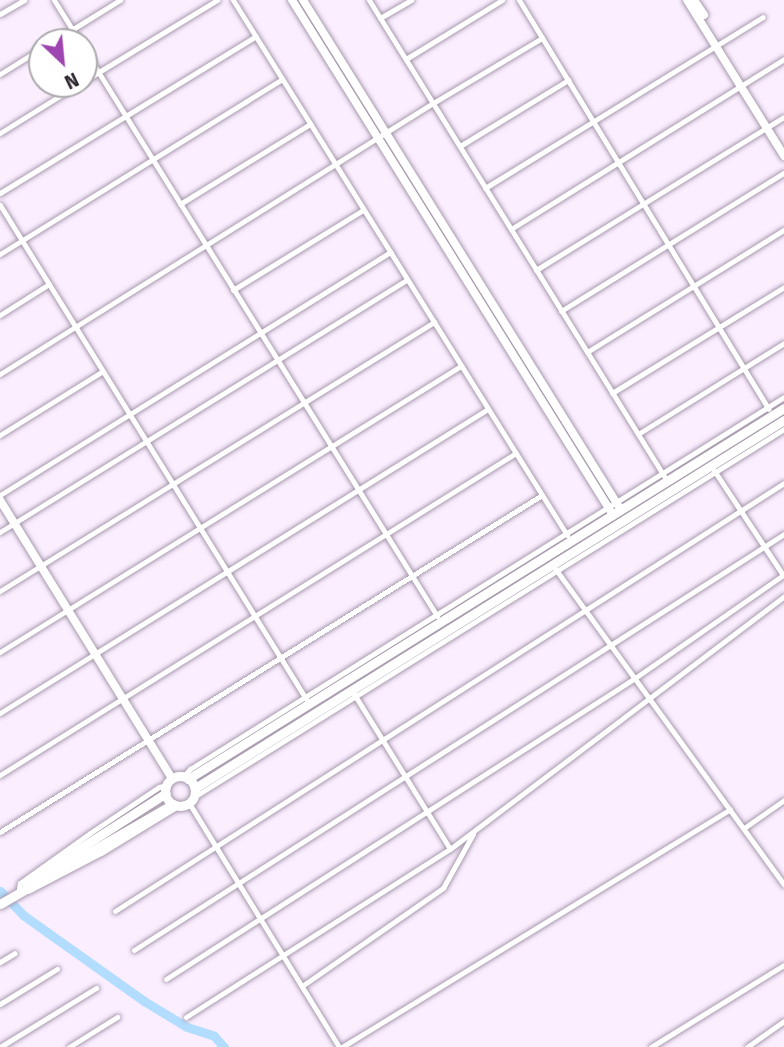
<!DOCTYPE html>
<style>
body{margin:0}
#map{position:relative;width:784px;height:1047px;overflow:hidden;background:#faeeff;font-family:"Fira Sans",sans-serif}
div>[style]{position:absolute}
.river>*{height:9px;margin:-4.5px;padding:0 4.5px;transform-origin:4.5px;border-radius:4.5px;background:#b2ddff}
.roads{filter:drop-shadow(0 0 2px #a89aad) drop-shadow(0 0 2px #a89aad)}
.street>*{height:5px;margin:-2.5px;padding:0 2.5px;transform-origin:2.5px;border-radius:2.5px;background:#fff}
.secondary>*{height:8px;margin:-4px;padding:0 4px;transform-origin:4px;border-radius:4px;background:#fff}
.primary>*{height:9px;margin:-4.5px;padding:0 4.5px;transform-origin:4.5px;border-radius:4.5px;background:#fff}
.primary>.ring{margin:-4.5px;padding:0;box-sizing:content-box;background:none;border:9px solid #fff;border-radius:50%}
span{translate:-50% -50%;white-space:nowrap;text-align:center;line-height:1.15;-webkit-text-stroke:5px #fff;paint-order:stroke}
.north{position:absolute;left:28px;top:28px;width:70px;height:70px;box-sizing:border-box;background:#fff;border:2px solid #acaaad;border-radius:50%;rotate:154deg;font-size:19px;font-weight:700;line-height:28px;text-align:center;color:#2f2a31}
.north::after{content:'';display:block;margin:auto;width:24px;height:32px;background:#9e45b1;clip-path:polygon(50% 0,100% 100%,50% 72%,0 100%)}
</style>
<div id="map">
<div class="river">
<div style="left:0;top:891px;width:33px;rotate:46deg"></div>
<div style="left:23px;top:915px;width:148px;rotate:35.4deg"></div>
<div style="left:144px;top:1001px;width:50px;rotate:31.2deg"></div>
<div style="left:187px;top:1027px;width:28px;rotate:18deg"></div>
<div style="left:214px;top:1036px;width:15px;rotate:48deg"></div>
</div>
<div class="roads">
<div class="street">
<div style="left:54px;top:0;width:49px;rotate:58.2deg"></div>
<div style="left:233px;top:0;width:631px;rotate:58.02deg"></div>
<div style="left:369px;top:0;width:560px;rotate:58.21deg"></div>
<div style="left:519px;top:0;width:479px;rotate:58.6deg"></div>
<div style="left:0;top:14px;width:28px;rotate:-30deg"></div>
<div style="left:380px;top:18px;width:36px;rotate:-30deg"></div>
<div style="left:52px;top:42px;width:80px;rotate:-31.7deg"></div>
<div style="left:84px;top:49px;width:668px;rotate:58.09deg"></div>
<div style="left:406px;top:59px;width:113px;rotate:-31.6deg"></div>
<div style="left:0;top:74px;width:49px;rotate:-31.8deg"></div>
<div style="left:84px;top:81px;width:156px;rotate:-31.3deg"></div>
<div style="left:0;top:133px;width:93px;rotate:-31.8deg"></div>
<div style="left:460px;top:146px;width:127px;rotate:-31.4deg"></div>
<div style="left:485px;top:188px;width:326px;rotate:-31.6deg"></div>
<div style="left:0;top:193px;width:300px;rotate:-31.5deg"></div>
<div style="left:180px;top:204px;width:153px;rotate:-31.6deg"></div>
<div style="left:0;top:205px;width:581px;rotate:58.22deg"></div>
<div style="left:511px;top:229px;width:322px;rotate:-31.9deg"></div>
<div style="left:0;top:254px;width:332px;rotate:-31.8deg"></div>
<div style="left:536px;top:270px;width:291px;rotate:-31.7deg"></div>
<div style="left:233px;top:290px;width:153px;rotate:-31.6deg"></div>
<div style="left:561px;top:311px;width:262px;rotate:-31.8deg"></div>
<div style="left:0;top:315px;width:58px;rotate:-32.3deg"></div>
<div style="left:587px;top:352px;width:232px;rotate:-31.8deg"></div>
<div style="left:0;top:374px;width:511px;rotate:-32.04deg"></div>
<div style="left:433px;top:103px;width:127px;rotate:-30.8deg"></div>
<div style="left:612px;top:393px;width:202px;rotate:-31.6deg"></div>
<div style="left:638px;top:434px;width:172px;rotate:-31.9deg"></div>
<div style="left:0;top:435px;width:121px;rotate:-31.9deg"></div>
<div style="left:0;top:495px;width:460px;rotate:-31.9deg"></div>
<div style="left:0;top:532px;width:479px;rotate:-31.8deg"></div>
<div style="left:554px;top:567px;width:392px;rotate:54.1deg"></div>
<div style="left:0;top:591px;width:511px;rotate:-31.79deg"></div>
<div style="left:0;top:652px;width:543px;rotate:-31.82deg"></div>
<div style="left:354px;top:694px;width:182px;rotate:58.2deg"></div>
<div style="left:0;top:713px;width:575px;rotate:-31.92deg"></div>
<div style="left:0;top:775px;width:608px;rotate:-31.97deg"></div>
<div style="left:183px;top:777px;width:11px;rotate:-49deg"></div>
<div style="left:190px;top:769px;width:701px;rotate:-32.06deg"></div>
<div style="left:194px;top:797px;width:695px;rotate:-31.95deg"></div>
<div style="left:189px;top:803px;width:286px;rotate:58.4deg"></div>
<div style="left:744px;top:828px;width:49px;rotate:-35deg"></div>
<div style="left:0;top:832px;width:638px;rotate:-31.87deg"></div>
<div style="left:19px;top:888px;width:5px;rotate:-79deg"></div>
<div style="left:20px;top:883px;width:86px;rotate:-35.5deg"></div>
<div style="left:90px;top:833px;width:83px;rotate:-33.7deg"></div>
<div style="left:159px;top:787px;width:8px;rotate:-14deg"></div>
<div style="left:28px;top:891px;width:82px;rotate:-27.5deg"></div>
<div style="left:101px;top:853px;width:90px;rotate:-31.4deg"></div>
<div style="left:115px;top:911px;width:794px;rotate:-32.61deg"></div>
<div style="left:134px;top:950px;width:772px;rotate:-32.62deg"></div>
<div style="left:0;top:962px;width:17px;rotate:-31deg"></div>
<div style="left:166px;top:979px;width:557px;rotate:-32.69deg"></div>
<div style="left:635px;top:678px;width:180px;rotate:-34.8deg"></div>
<div style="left:783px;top:575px;width:131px;rotate:-123.4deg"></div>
<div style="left:302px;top:986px;width:172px;rotate:-34.8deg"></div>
<div style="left:443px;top:888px;width:62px;rotate:-60.9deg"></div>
<div style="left:0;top:1004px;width:67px;rotate:-31.6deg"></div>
<div style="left:186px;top:1017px;width:313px;rotate:-32.5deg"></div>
<div style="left:450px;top:849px;width:419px;rotate:-37.1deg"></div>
<div style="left:0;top:1047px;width:113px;rotate:-31.6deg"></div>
<div style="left:69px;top:1047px;width:57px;rotate:-32deg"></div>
<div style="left:342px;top:1047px;width:455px;rotate:-31.5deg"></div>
<div style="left:651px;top:1047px;width:156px;rotate:-31.7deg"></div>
<div style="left:747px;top:1047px;width:45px;rotate:-35.1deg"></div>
</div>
<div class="secondary">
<div style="left:292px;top:0;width:607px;rotate:58.06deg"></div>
<div style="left:303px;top:0;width:601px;rotate:58.06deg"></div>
<div style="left:687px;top:0;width:184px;rotate:58.1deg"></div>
<div style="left:694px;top:0;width:18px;rotate:56deg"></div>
<div style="left:0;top:500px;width:328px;rotate:58.3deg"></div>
</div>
<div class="primary">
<div class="ring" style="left:165px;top:776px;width:21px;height:21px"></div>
<div style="left:188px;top:779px;width:702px;rotate:-31.9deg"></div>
<div style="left:195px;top:788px;width:695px;rotate:-32deg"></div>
<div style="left:26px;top:883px;width:166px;rotate:-32.7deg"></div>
<div style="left:0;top:904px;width:200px;rotate:-30deg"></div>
</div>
</div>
<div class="north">N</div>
</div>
